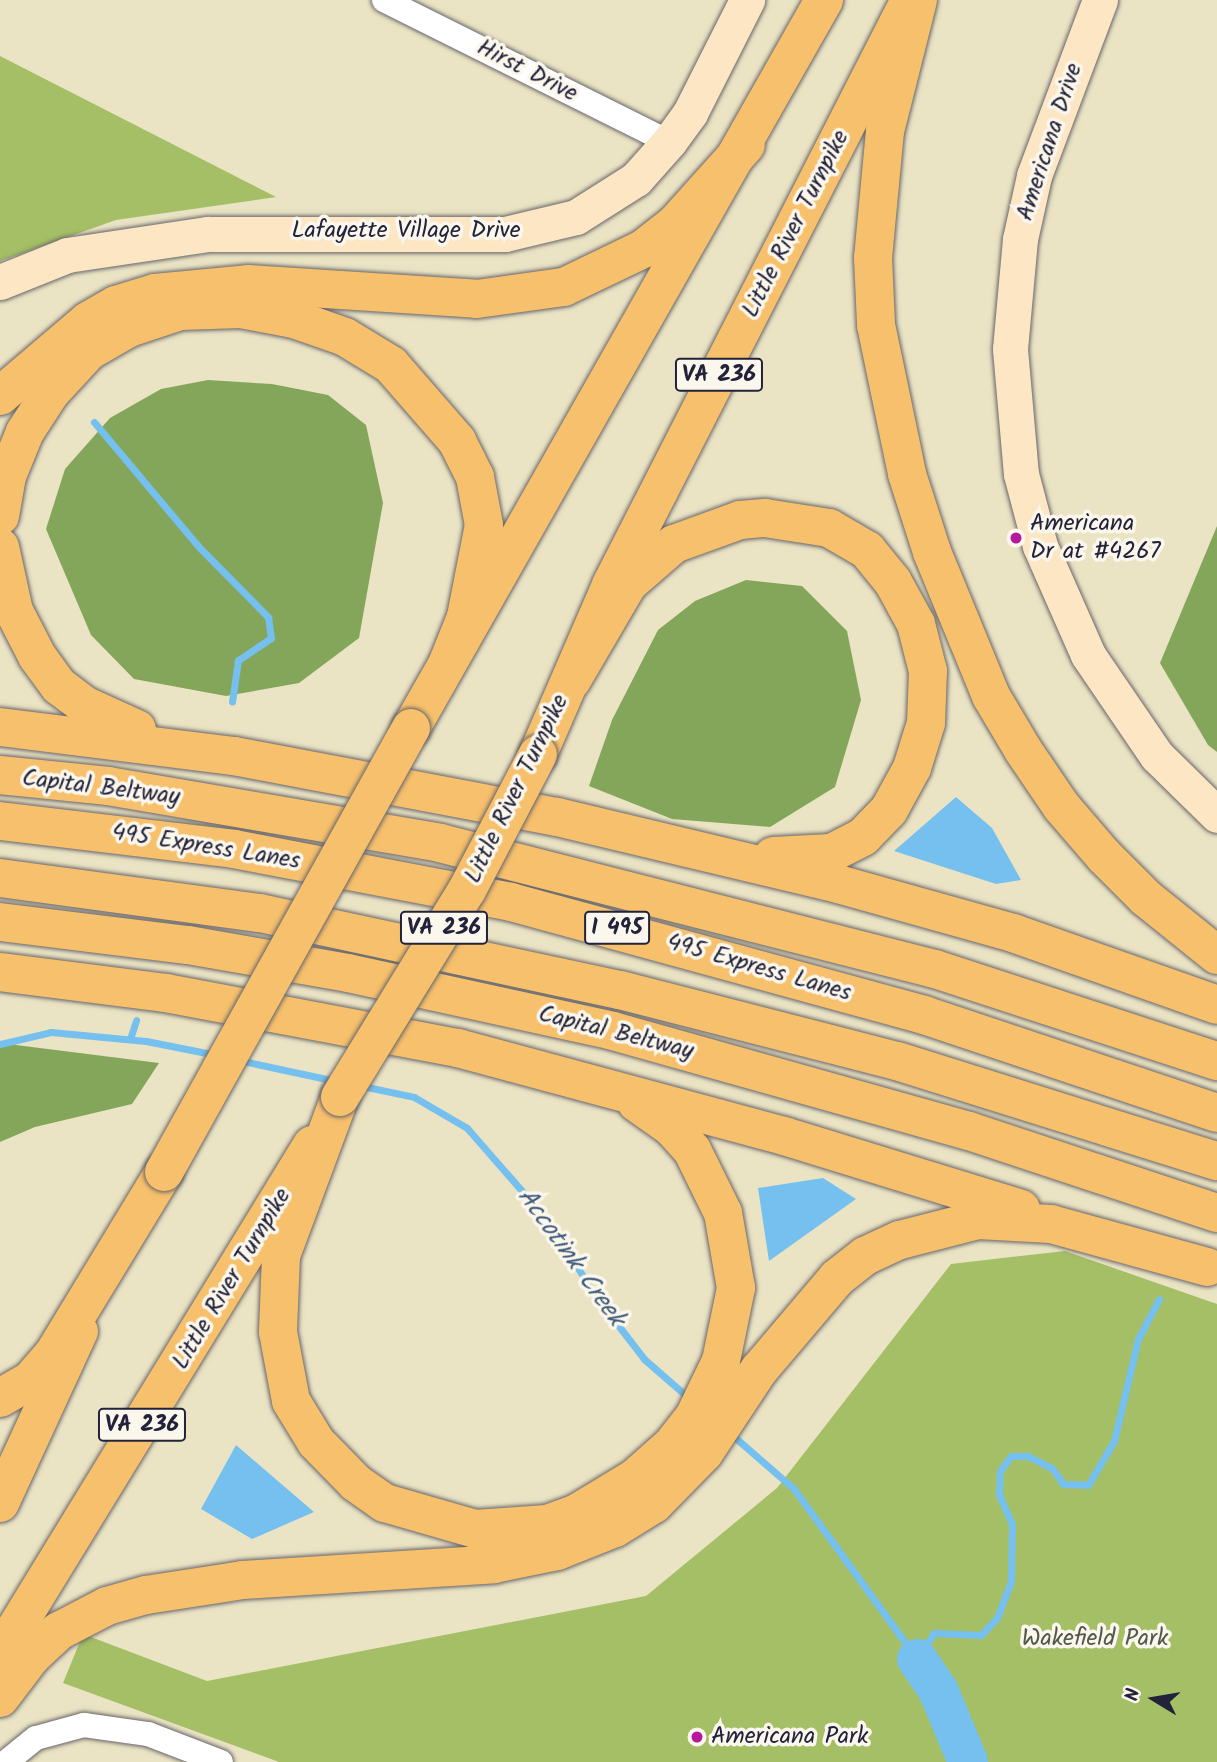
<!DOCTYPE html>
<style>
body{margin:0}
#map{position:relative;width:1217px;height:1762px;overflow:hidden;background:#ebe4c4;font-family:Kalam,sans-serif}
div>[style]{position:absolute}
.green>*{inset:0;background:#a4bf66}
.forest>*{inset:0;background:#83a65b}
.water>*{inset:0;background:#75c0ee}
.stream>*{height:7px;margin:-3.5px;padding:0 3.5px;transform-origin:3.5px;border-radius:3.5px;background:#75c0ee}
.river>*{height:40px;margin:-20px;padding:0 20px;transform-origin:20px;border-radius:20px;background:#75c0ee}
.roads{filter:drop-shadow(0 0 2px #68666b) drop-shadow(0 0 2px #68666b)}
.street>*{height:24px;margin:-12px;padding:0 12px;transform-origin:12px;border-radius:12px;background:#fff}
.secondary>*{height:35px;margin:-17.5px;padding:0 17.5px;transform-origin:17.5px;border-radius:17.5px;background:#fce6c4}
.primary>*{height:38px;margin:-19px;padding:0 19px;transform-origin:19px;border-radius:19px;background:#f7c06c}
.highway>*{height:38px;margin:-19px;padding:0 19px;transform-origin:19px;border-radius:19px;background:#f7c06c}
.bridges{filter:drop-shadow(0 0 2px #68666b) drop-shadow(0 0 2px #68666b)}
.primary-bridge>*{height:38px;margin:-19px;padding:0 19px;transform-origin:19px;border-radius:19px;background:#f7c06c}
.dots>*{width:19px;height:19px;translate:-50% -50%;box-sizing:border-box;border:4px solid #fbf7ec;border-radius:50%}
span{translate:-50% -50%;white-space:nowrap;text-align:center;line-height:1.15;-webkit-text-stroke:7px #fbf7ec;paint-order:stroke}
.shield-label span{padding:2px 5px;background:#fbf7ec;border:2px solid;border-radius:5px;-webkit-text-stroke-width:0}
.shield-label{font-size:23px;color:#22223b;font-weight:700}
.street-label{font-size:24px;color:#22223b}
.poi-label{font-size:24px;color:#22223b}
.left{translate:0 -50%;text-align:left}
.park-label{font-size:24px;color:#50594a}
.water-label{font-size:26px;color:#3f597a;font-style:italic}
.north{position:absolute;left:1119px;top:1664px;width:70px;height:70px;-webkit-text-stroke:5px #fbf7ec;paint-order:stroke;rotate:281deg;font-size:19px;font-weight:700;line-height:28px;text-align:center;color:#22223b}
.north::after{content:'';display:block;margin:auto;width:24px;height:32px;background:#22223b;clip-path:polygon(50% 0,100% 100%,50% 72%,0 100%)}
</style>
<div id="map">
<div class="green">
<div style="clip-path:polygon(0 56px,276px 197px,116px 220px,0 261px)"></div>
<div style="clip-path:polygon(1065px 1251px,1217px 1304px,1217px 1762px,279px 1762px,63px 1683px,83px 1634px,207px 1681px,646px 1596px,777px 1488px,951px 1264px)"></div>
</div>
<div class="forest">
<div style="clip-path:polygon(208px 380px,272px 384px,328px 395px,366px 425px,383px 503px,359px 638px,299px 683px,226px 696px,134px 679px,91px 635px,46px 529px,65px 469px,110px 418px,161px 389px)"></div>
<div style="clip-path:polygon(1217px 526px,1217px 752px,1208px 745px,1160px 663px)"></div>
<div style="clip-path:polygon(746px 580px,802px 586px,847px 631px,861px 700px,835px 787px,770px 827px,672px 819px,589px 786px,612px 720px,658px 630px,695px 601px)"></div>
<div style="clip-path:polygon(0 1043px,159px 1063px,132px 1104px,35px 1127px,0 1142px)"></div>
</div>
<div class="water">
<div style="clip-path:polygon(956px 797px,992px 828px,1021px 880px,996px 884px,894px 851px)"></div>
<div style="clip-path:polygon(823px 1178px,856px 1199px,769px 1261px,758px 1188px)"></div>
<div style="clip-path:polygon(236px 1445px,314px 1512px,252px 1539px,201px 1509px)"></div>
</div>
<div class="stream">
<div style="left:94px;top:422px;width:162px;rotate:50deg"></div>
<div style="left:198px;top:546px;width:100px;rotate:45.4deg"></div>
<div style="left:268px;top:617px;width:21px;rotate:82deg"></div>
<div style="left:271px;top:638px;width:40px;rotate:146deg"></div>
<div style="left:238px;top:660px;width:42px;rotate:98.1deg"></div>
<div style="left:130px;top:1039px;width:20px;rotate:-72deg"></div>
<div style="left:0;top:1044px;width:52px;rotate:-13.2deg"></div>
<div style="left:51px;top:1032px;width:95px;rotate:5.4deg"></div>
<div style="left:146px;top:1041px;width:72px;rotate:11.2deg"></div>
<div style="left:238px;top:1060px;width:100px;rotate:12.1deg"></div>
<div style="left:362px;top:1086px;width:53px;rotate:11.9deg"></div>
<div style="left:414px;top:1097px;width:61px;rotate:30.3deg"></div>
<div style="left:467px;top:1128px;width:126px;rotate:48.9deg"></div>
<div style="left:550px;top:1223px;width:84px;rotate:58.2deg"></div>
<div style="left:594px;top:1294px;width:82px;rotate:52.4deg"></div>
<div style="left:644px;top:1359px;width:61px;rotate:41deg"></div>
<div style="left:731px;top:1434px;width:84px;rotate:41.1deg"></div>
<div style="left:794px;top:1489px;width:210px;rotate:54.1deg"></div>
<div style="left:917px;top:1659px;width:31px;rotate:-57deg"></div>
<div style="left:934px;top:1633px;width:47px;rotate:2.4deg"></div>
<div style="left:981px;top:1635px;width:23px;rotate:-47deg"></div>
<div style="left:997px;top:1618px;width:39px;rotate:-69deg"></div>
<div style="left:1011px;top:1582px;width:58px;rotate:-89deg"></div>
<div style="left:1012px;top:1524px;width:32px;rotate:-114deg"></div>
<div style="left:999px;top:1495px;width:24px;rotate:-88deg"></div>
<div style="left:1000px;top:1471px;width:19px;rotate:-54deg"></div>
<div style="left:1011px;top:1456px;width:17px"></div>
<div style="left:1028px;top:1456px;width:27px;rotate:27deg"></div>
<div style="left:1052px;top:1468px;width:19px;rotate:55deg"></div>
<div style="left:1063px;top:1484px;width:25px;rotate:2deg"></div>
<div style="left:1088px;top:1485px;width:51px;rotate:-59.4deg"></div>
<div style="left:1114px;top:1441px;width:105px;rotate:-76.8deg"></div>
<div style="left:1138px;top:1339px;width:45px;rotate:-62.3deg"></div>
</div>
<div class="river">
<div style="left:917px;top:1659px;width:40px;rotate:56deg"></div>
<div style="left:939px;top:1692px;width:76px;rotate:67.5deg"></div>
</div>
<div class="roads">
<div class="street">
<div style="left:384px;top:0;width:318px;rotate:26.5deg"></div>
<div style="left:6px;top:1762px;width:38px;rotate:-39deg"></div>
<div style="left:36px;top:1738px;width:50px;rotate:-15.2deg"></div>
<div style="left:84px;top:1725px;width:65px;rotate:8deg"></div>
<div style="left:148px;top:1734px;width:78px;rotate:21deg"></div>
</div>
<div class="secondary">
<div style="left:1100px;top:0;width:188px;rotate:110.6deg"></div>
<div style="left:1034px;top:176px;width:65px;rotate:102.5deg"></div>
<div style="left:1020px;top:239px;width:110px;rotate:95.2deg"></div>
<div style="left:1010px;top:349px;width:125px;rotate:85deg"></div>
<div style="left:1021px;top:474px;width:74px;rotate:75.2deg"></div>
<div style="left:1040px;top:546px;width:119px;rotate:66.2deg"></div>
<div style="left:1088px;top:655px;width:122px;rotate:55.7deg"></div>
<div style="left:1157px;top:756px;width:84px;rotate:44.5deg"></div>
<div style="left:0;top:282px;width:72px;rotate:-21.9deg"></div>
<div style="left:67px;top:255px;width:143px;rotate:-8.5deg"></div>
<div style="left:208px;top:234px;width:297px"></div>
<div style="left:505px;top:234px;width:73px;rotate:-13.5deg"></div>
<div style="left:576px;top:217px;width:71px;rotate:-32.3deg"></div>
<div style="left:636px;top:179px;width:50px;rotate:-48.3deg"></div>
<div style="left:669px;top:142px;width:36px;rotate:-54deg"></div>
<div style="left:690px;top:113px;width:127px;rotate:-63.2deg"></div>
</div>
<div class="primary">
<div style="left:411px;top:728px;width:837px;rotate:-60.43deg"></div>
<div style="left:538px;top:754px;width:184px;rotate:-66.6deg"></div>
<div style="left:611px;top:585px;width:657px;rotate:-62.93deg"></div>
<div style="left:0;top:1503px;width:189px;rotate:-65.3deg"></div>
<div style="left:0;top:1654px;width:597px;rotate:-58.49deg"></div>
</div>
<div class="highway">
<div style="left:918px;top:0;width:135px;rotate:104.1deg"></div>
<div style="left:885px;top:131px;width:128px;rotate:95.4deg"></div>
<div style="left:873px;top:258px;width:67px;rotate:87.4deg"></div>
<div style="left:876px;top:325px;width:152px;rotate:78.2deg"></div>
<div style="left:907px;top:474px;width:82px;rotate:72.2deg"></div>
<div style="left:932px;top:552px;width:156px;rotate:67.7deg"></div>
<div style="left:991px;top:696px;width:63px;rotate:59.3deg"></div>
<div style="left:1023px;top:750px;width:68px;rotate:55.8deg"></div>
<div style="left:1061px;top:806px;width:66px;rotate:49.3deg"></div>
<div style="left:1104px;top:856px;width:59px;rotate:45deg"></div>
<div style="left:1146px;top:898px;width:91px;rotate:38.8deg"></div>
<div style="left:0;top:396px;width:116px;rotate:-40.4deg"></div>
<div style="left:88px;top:321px;width:32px;rotate:-30deg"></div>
<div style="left:116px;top:305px;width:41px;rotate:-17.1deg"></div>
<div style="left:155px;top:293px;width:93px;rotate:-5.5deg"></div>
<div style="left:248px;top:284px;width:229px;rotate:3.7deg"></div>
<div style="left:477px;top:299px;width:88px;rotate:-7.9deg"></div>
<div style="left:564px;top:287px;width:88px;rotate:-25.7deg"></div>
<div style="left:643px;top:249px;width:41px;rotate:-38deg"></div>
<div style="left:675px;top:224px;width:106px;rotate:-48.1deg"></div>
<div style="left:0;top:516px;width:41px;rotate:-80.1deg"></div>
<div style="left:7px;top:476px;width:48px;rotate:-67.8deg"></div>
<div style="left:25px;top:432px;width:48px;rotate:-57deg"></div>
<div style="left:51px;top:392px;width:56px;rotate:-47.2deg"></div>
<div style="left:89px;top:351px;width:46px;rotate:-29.9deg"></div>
<div style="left:129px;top:328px;width:54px;rotate:-18.4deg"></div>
<div style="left:180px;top:311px;width:61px;rotate:-1.9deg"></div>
<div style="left:241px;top:309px;width:54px;rotate:10.7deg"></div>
<div style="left:294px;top:319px;width:54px;rotate:19.4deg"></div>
<div style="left:345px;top:337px;width:54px;rotate:31.3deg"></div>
<div style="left:391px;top:365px;width:101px;rotate:49deg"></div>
<div style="left:457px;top:441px;width:40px;rotate:63.4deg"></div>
<div style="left:475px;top:477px;width:49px;rotate:79.4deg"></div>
<div style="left:484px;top:525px;width:94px;rotate:101.1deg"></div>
<div style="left:466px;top:617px;width:48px;rotate:111.8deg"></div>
<div style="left:0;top:547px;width:66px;rotate:77.7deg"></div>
<div style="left:14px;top:611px;width:51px;rotate:62.9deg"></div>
<div style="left:37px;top:656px;width:37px;rotate:54deg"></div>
<div style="left:59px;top:686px;width:31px;rotate:37deg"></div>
<div style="left:84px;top:705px;width:58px;rotate:24.4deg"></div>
<div style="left:572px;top:680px;width:111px;rotate:-59.7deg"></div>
<div style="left:628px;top:584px;width:61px;rotate:-41deg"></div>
<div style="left:674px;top:544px;width:70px;rotate:-20deg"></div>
<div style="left:740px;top:520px;width:25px;rotate:-5deg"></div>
<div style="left:765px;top:518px;width:65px;rotate:8.9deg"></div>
<div style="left:829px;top:528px;width:44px;rotate:30.1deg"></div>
<div style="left:867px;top:550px;width:41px;rotate:50.9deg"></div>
<div style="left:893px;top:582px;width:48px;rotate:61.3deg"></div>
<div style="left:916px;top:624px;width:49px;rotate:75.7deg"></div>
<div style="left:928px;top:671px;width:52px;rotate:92.2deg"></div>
<div style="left:926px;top:723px;width:47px;rotate:107.3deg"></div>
<div style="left:912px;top:768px;width:48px;rotate:118.7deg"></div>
<div style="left:889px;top:810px;width:37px;rotate:134deg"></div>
<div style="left:863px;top:837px;width:36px;rotate:153deg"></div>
<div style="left:831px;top:853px;width:58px;rotate:177deg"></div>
<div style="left:0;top:727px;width:236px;rotate:7.1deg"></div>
<div style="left:234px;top:756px;width:329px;rotate:10.7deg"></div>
<div style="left:557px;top:817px;width:289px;rotate:13.4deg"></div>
<div style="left:838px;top:884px;width:182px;rotate:15.6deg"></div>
<div style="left:1013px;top:933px;width:216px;rotate:19.4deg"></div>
<div style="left:0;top:775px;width:109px;rotate:5.8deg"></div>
<div style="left:108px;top:786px;width:337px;rotate:9.7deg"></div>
<div style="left:440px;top:843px;width:511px;rotate:14.28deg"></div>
<div style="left:935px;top:969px;width:297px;rotate:18.1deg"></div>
<div style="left:0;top:821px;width:236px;rotate:6.8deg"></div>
<div style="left:234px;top:849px;width:282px;rotate:10.8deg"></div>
<div style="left:511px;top:902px;width:428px;rotate:15.3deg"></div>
<div style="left:924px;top:1015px;width:309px;rotate:18.5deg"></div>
<div style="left:0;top:878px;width:262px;rotate:7.7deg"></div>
<div style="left:260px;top:913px;width:368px;rotate:12.1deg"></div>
<div style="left:620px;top:990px;width:286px;rotate:14.4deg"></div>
<div style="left:897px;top:1061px;width:335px;rotate:17.4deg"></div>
<div style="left:0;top:922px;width:189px;rotate:7deg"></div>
<div style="left:188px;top:945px;width:162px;rotate:9.9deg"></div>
<div style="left:348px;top:973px;width:271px;rotate:12.3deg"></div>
<div style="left:613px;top:1031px;width:370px;rotate:15.7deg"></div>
<div style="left:969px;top:1131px;width:261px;rotate:18.3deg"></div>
<div style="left:0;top:972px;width:167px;rotate:7.2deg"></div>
<div style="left:166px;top:993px;width:297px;rotate:10.7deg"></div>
<div style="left:458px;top:1048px;width:338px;rotate:15.1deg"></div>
<div style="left:784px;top:1136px;width:248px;rotate:17.1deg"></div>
<div style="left:340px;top:1097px;width:170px;rotate:110.4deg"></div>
<div style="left:281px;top:1256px;width:76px;rotate:92.3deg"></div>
<div style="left:278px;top:1332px;width:70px;rotate:79.3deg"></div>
<div style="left:291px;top:1401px;width:48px;rotate:58.6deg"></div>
<div style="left:316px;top:1442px;width:57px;rotate:45.7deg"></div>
<div style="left:356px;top:1483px;width:35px;rotate:35deg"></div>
<div style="left:385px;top:1503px;width:94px;rotate:16.1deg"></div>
<div style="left:475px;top:1529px;width:72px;rotate:-4deg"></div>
<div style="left:547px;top:1524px;width:32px;rotate:-20deg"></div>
<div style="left:577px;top:1513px;width:68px;rotate:-31.1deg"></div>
<div style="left:635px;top:1478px;width:50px;rotate:-41.7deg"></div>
<div style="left:672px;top:1445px;width:36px;rotate:-52deg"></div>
<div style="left:694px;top:1417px;width:62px;rotate:-64.3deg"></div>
<div style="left:721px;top:1361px;width:75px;rotate:-78.4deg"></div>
<div style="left:736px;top:1288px;width:76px;rotate:-99.8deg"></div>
<div style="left:723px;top:1213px;width:70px;rotate:-116.2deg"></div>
<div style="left:692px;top:1150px;width:31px;rotate:-132deg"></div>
<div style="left:671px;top:1127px;width:42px;rotate:-144.8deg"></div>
<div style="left:0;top:1398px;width:34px;rotate:-30deg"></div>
<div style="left:30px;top:1381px;width:37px;rotate:-49deg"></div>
<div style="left:54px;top:1353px;width:212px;rotate:-58.7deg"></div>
<div style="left:0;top:1698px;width:53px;rotate:-52.7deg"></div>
<div style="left:32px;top:1656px;width:37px;rotate:-43deg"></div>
<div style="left:59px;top:1631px;width:54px;rotate:-27.5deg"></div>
<div style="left:107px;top:1606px;width:41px;rotate:-15.8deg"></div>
<div style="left:146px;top:1595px;width:98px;rotate:-8.8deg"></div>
<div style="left:243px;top:1580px;width:252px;rotate:-3.6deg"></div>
<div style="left:494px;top:1564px;width:64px;rotate:-11.7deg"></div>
<div style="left:557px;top:1551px;width:62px;rotate:-21.6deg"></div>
<div style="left:615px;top:1528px;width:46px;rotate:-31.6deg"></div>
<div style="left:654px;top:1504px;width:71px;rotate:-45.6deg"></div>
<div style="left:704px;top:1453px;width:100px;rotate:-56.5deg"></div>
<div style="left:759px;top:1370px;width:121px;rotate:-49.7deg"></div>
<div style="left:837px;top:1278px;width:36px;rotate:-38deg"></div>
<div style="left:865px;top:1256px;width:38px;rotate:-25deg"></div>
<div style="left:900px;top:1240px;width:81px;rotate:-14.4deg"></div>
<div style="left:978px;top:1220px;width:73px;rotate:3.1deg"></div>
<div style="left:1051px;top:1224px;width:162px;rotate:15.4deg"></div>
</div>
</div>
<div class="bridges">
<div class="primary-bridge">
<div style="left:340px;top:1097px;width:243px;rotate:-58.5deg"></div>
<div style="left:467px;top:890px;width:153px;rotate:-62.4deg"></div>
<div style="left:164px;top:1172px;width:508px;rotate:-60.91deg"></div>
</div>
</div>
<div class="dots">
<div style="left:1016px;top:538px;background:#b5179e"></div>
<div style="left:697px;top:1737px;background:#b5179e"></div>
</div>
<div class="shield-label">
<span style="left:719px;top:375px">VA 236</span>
<span style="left:444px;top:928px">VA 236</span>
<span style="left:617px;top:928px">I 495</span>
<span style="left:142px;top:1425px">VA 236</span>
</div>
<div class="street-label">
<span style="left:527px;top:71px;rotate:27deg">Hirst Drive</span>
<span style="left:1050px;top:142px;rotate:-72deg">Americana Drive</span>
<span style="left:796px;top:224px;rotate:-63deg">Little River Turnpike</span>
<span style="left:406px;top:231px">Lafayette Village Drive</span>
<span style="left:101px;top:788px;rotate:7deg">Capital Beltway</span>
<span style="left:517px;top:789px;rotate:-64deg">Little River Turnpike</span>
<span style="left:206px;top:847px;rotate:9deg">495 Express Lanes</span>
<span style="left:759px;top:968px;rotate:16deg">495 Express Lanes</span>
<span style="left:616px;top:1033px;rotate:14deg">Capital Beltway</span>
<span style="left:232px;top:1279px;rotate:-59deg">Little River Turnpike</span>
</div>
<div class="poi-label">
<span class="left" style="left:1030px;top:538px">Americana<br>Dr at #4267</span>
<span class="left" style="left:711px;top:1737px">Americana Park</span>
</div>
<div class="park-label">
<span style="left:1095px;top:1639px">Wakefield Park</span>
</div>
<div class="water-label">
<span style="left:570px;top:1258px;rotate:54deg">Accotink Creek</span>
</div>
<div class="north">N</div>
</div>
